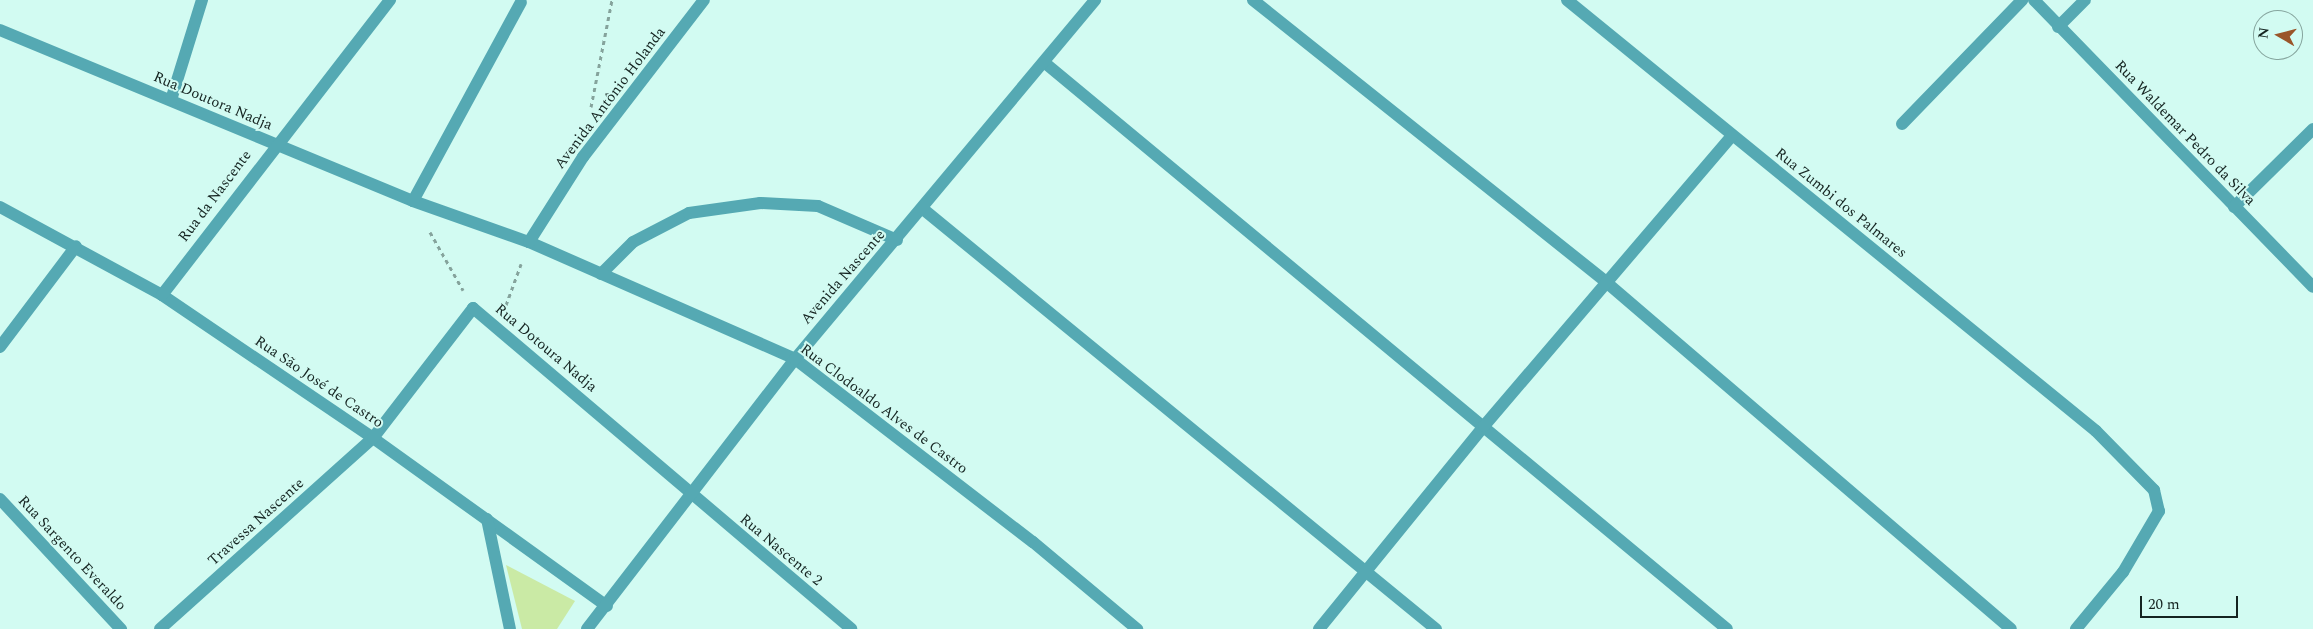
<!DOCTYPE html>
<meta charset="utf-8">
<style>
body{margin:0}
#map{position:relative;width:2313px;height:629px;overflow:hidden;background:#d2fbf2;font-family:Spectral,serif}
div>[style]{position:absolute}
.green>*{inset:0;background:#caeaa5}
.path>*{height:3px;margin-top:-1.5px;transform-origin:0;background:repeating-linear-gradient(90deg,#85a39c 0 4px,transparent 0 8px)}
.service>*{height:12px;margin:-6px;padding:0 6px;transform-origin:6px;border-radius:6px;background:#55a9b3}
.minor>*{height:12px;margin:-6px;padding:0 6px;transform-origin:6px;border-radius:6px;background:#55a9b3}
span{translate:-50% -50%;white-space:nowrap;text-align:center;line-height:1.15;-webkit-text-stroke:4px #d2fbf2;paint-order:stroke}
.street-label{font-size:15px;color:#152421}
.north{position:absolute;left:2253px;top:10px;width:50px;height:50px;box-sizing:border-box;background:#d2fbf2;border:1px solid #86a59e;border-radius:50%;rotate:278deg;font-size:14px;font-weight:700;line-height:20px;text-align:center;color:#152421}
.north::after{content:'';display:block;margin:auto;width:18px;height:22px;background:#9a5529;clip-path:polygon(50% 0,100% 100%,50% 72%,0 100%)}
.scale{position:absolute;left:2140px;top:596px;width:98px;height:22px;box-sizing:border-box;border:2px solid #152421;border-top:0;padding-left:6px;font-size:15px;line-height:18px;white-space:nowrap;color:#152421;-webkit-text-stroke:4px #d2fbf2;paint-order:stroke}
</style>
<div id="map">
<div class="green">
<div style="clip-path:polygon(506px 565px,575px 601px,557px 629px,522px 629px)"></div>
</div>
<div class="path">
<div style="left:591px;top:107px;width:109px;rotate:-78.9deg"></div>
<div style="left:430px;top:232px;width:67px;rotate:60.4deg"></div>
<div style="left:506px;top:305px;width:44px;rotate:-69.9deg"></div>
</div>
<div class="service">
<div style="left:601px;top:274px;width:45px;rotate:-45deg"></div>
<div style="left:633px;top:242px;width:63px;rotate:-27.4deg"></div>
<div style="left:689px;top:213px;width:72px;rotate:-8deg"></div>
<div style="left:760px;top:203px;width:58px;rotate:3deg"></div>
<div style="left:818px;top:206px;width:86px;rotate:23.3deg"></div>
</div>
<div class="minor">
<div style="left:1253px;top:0;width:452px;rotate:38.6deg"></div>
<div style="left:1606px;top:282px;width:533px;rotate:40.59deg"></div>
<div style="left:1567px;top:0;width:682px;rotate:39.17deg"></div>
<div style="left:2096px;top:431px;width:83px;rotate:45.5deg"></div>
<div style="left:2154px;top:490px;width:22px;rotate:77deg"></div>
<div style="left:2159px;top:511px;width:71px;rotate:120.5deg"></div>
<div style="left:2123px;top:572px;width:74px;rotate:129.5deg"></div>
<div style="left:2034px;top:0;width:400px;rotate:45.8deg"></div>
<div style="left:2058px;top:27px;width:38px;rotate:-45deg"></div>
<div style="left:0;top:30px;width:447px;rotate:22.5deg"></div>
<div style="left:413px;top:201px;width:123px;rotate:19.5deg"></div>
<div style="left:529px;top:242px;width:291px;rotate:23.7deg"></div>
<div style="left:795px;top:359px;width:300px;rotate:37.6deg"></div>
<div style="left:1033px;top:542px;width:136px;rotate:39.9deg"></div>
<div style="left:1045px;top:63px;width:886px;rotate:39.69deg"></div>
<div style="left:171px;top:100px;width:105px;rotate:-72.8deg"></div>
<div style="left:1902px;top:124px;width:173px;rotate:-45.9deg"></div>
<div style="left:413px;top:201px;width:226px;rotate:-61.5deg"></div>
<div style="left:0;top:207px;width:184px;rotate:28.5deg"></div>
<div style="left:162px;top:295px;width:255px;rotate:34.1deg"></div>
<div style="left:373px;top:438px;width:288px;rotate:35.7deg"></div>
<div style="left:2234px;top:207px;width:111px;rotate:-44.6deg"></div>
<div style="left:923px;top:209px;width:663px;rotate:39.31deg"></div>
<div style="left:529px;top:242px;width:101px;rotate:-57.6deg"></div>
<div style="left:583px;top:157px;width:198px;rotate:-52.4deg"></div>
<div style="left:162px;top:295px;width:373px;rotate:-52.3deg"></div>
<div style="left:0;top:347px;width:126px;rotate:-53deg"></div>
<div style="left:0;top:499px;width:178px;rotate:47.1deg"></div>
<div style="left:487px;top:519px;width:112px;rotate:78.2deg"></div>
<div style="left:160px;top:629px;width:286px;rotate:-41.9deg"></div>
<div style="left:373px;top:438px;width:164px;rotate:-52.4deg"></div>
<div style="left:473px;top:308px;width:496px;rotate:40.3deg"></div>
<div style="left:587px;top:629px;width:341px;rotate:-52.4deg"></div>
<div style="left:795px;top:359px;width:468px;rotate:-50.1deg"></div>
<div style="left:1319px;top:629px;width:262px;rotate:-50.9deg"></div>
<div style="left:1484px;top:426px;width:382px;rotate:-49.5deg"></div>
</div>
<div class="street-label">
<span style="left:610px;top:98px;rotate:-53deg">Avenida Antônio Holanda</span>
<span style="left:213px;top:101px;rotate:23deg">Rua Doutora Nadja</span>
<span style="left:2185px;top:133px;rotate:46deg">Rua Waldemar Pedro da Silva</span>
<span style="left:215px;top:196px;rotate:-53deg">Rua da Nascente</span>
<span style="left:1841px;top:203px;rotate:39deg">Rua Zumbi dos Palmares</span>
<span style="left:843px;top:277px;rotate:-49deg">Avenida Nascente</span>
<span style="left:546px;top:348px;rotate:40deg">Rua Dotoura Nadja</span>
<span style="left:319px;top:382px;rotate:34deg">Rua São José de Castro</span>
<span style="left:884px;top:409px;rotate:37deg">Rua Clodoaldo Alves de Castro</span>
<span style="left:256px;top:522px;rotate:-42deg">Travessa Nascente</span>
<span style="left:781px;top:550px;rotate:40deg">Rua Nascente 2</span>
<span style="left:72px;top:553px;rotate:47deg">Rua Sargento Everaldo</span>
</div>
<div class="north">N</div>
<div class="scale">20 m</div>
</div>
